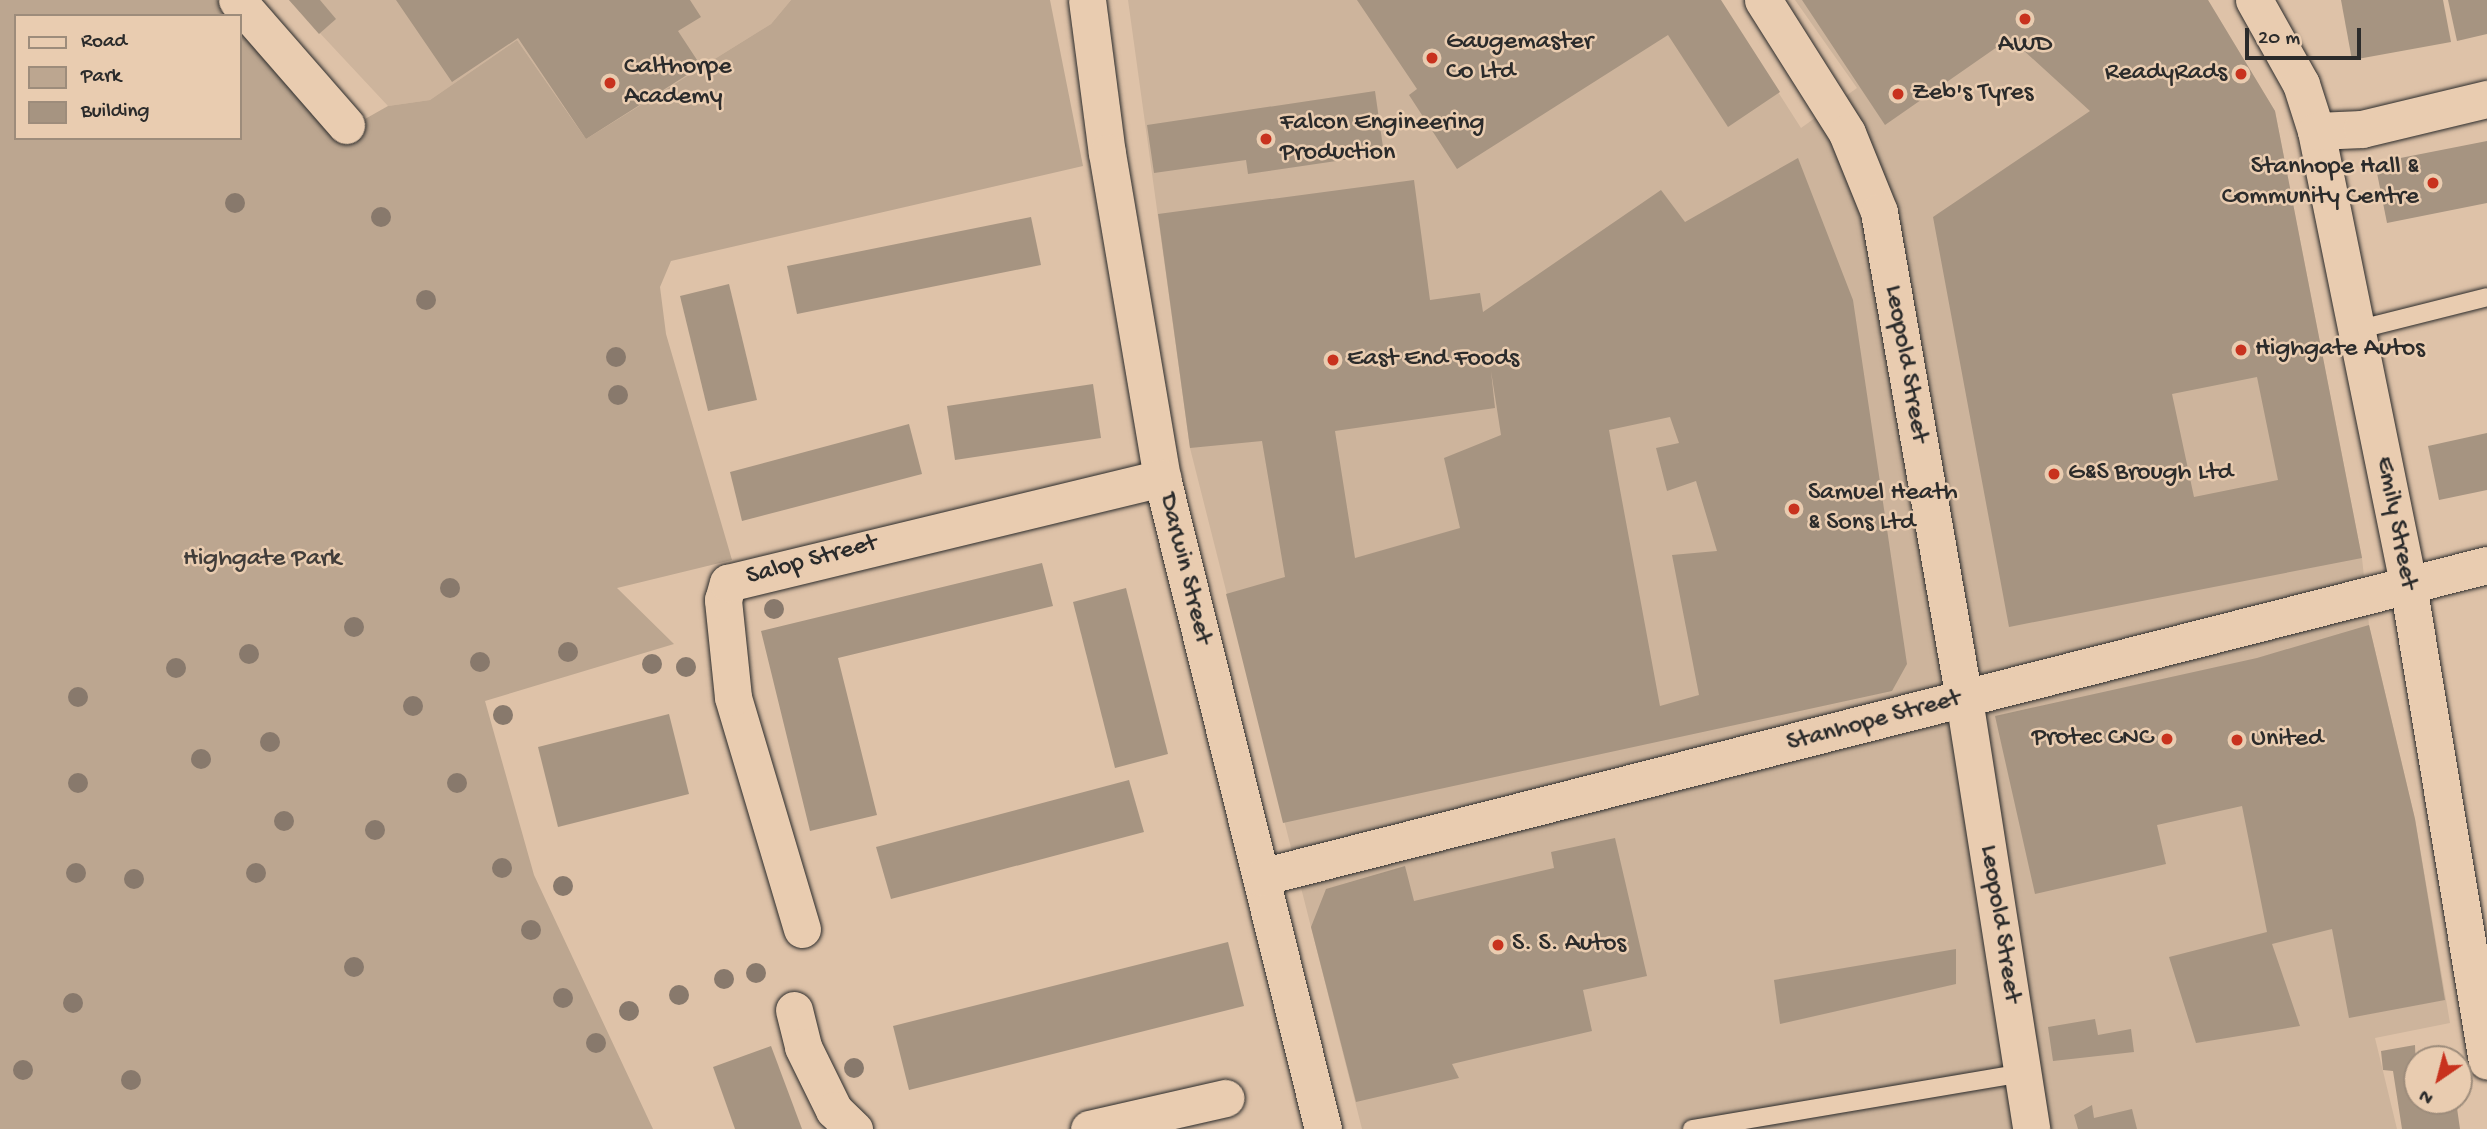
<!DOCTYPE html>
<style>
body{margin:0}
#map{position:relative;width:2487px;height:1129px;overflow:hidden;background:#dec2a8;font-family:"Gochi Hand",sans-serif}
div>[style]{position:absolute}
.built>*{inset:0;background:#cdb49c}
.green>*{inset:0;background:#bca690}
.building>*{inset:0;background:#a69481}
.roads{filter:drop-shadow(0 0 2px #2b2b2b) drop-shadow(0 0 2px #2b2b2b)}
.lane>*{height:18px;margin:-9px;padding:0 9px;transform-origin:9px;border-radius:9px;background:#e9ccb0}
.street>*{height:37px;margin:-18.5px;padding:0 18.5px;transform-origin:18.5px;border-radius:18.5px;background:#e9ccb0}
.trees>*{width:20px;height:20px;margin:-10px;border-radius:50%;background:#88796c}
.dots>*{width:19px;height:19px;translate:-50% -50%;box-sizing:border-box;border:4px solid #e9ccb0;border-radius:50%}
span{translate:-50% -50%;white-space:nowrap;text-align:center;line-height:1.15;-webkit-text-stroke:5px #e9ccb0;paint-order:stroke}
.poi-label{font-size:26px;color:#2b2b2b}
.left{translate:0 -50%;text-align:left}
.right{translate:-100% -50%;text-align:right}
.street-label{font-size:26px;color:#2b2b2b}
.park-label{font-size:26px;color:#413d3a}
.legend{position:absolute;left:14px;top:14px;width:228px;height:126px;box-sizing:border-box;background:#e9ccb0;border:2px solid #9d8c7b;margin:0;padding:9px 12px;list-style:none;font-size:21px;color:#2b2b2b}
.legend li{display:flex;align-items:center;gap:14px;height:35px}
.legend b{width:35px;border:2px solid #9d8c7b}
.north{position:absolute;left:2403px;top:1045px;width:70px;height:70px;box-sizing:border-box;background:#e9ccb0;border:2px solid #9d8c7b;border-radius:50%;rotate:215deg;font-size:19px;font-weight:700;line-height:28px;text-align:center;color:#2b2b2b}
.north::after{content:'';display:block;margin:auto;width:24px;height:32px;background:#c8321e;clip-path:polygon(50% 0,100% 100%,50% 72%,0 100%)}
.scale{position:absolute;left:2245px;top:28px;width:116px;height:32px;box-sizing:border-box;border:4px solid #2b2b2b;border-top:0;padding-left:9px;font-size:21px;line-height:24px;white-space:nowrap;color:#2b2b2b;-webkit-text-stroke:5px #e9ccb0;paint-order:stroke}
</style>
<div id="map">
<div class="built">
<div style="clip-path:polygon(289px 0,791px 0,771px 24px,586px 139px,517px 40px,430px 100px,388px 106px)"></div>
<div style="clip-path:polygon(1128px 0,1719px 0,1801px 128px,1857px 88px,1795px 0,2208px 0,2275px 111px,2362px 558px,2369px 625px,2415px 819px,2450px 1023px,2375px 1038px,2397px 1129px,1362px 1129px,1190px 448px)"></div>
</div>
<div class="green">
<div style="clip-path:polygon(0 0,217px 0,231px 16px,16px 16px,16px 138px,240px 138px,240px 26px,335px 136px,388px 106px,430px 100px,517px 40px,586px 139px,771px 24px,791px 0,1050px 0,1083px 166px,671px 261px,660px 287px,666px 334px,732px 560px,617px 588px,674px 644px,485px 701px,534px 875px,653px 1129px,0 1129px)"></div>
</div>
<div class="building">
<div style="clip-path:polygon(289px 0,320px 0,336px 19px,319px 34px)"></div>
<div style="clip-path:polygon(396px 0,690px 0,701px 17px,678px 31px,701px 66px,586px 139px,518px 38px,452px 82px)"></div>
<div style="clip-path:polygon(1357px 0,1721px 0,1780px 92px,1728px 127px,1668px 35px,1457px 169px,1409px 95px,1417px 89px)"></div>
<div style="clip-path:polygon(evenodd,1802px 0,2208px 0,2275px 111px,2362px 558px,2009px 627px,1933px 217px,2090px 111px,2010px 38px,1885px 125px,1802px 0,2257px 377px,2278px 480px,2194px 497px,2172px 394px,2257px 377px)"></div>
<div style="clip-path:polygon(2341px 0,2443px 0,2451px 42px,2352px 60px)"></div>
<div style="clip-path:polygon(2448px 0,2487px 0,2487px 34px,2457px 41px)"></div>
<div style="clip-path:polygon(1375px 91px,1384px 154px,1248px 174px,1246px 160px,1154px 173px,1147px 125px)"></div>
<div style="clip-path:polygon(2487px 141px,2487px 203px,2387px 223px,2375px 163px)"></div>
<div style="clip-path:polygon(evenodd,1798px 158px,1853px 300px,1907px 664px,1892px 691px,1283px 823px,1226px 594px,1285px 577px,1262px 441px,1190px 448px,1158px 214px,1414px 180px,1430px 300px,1480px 293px,1483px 312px,1661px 190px,1685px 222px,1798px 158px,1491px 371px,1501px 435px,1444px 458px,1460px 528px,1355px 558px,1335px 431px,1495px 408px,1491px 371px,1798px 158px,1670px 417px,1679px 443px,1656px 448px,1667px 491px,1696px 481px,1717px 551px,1672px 555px,1699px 695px,1660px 706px,1609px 430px,1670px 417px)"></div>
<div style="clip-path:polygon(1031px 217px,1041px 265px,797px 314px,787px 266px)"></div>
<div style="clip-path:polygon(729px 284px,757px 400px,708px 411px,680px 296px)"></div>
<div style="clip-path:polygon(1093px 384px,1101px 438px,955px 460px,947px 406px)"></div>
<div style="clip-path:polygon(909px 424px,922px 474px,742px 521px,730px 472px)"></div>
<div style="clip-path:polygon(2487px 433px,2487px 490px,2439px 500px,2428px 446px)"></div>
<div style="clip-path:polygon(1042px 563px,1053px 606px,838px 658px,877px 815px,810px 831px,761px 631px)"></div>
<div style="clip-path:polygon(1126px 588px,1168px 754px,1115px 768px,1073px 602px)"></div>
<div style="clip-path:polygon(2369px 625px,2415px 819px,2445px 1000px,2349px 1018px,2332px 929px,2272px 944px,2300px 1026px,2196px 1043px,2169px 957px,2267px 932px,2242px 806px,2157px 825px,2166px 864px,2035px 894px,1995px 716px,2257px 658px)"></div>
<div style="clip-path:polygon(669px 714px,689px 794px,558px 827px,538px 747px)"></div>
<div style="clip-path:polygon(1129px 780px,1144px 832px,891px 899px,876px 847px)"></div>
<div style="clip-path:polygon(1615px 838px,1647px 976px,1583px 990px,1592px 1031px,1452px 1064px,1459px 1078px,1356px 1102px,1311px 927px,1326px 889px,1405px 866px,1414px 901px,1554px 868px,1551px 852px)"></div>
<div style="clip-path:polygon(1228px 942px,1244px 1006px,909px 1090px,893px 1026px)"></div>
<div style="clip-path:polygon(1956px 949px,1956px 984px,1780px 1024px,1774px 980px)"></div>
<div style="clip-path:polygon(2095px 1019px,2098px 1035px,2131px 1029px,2134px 1052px,2053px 1061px,2048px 1027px)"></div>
<div style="clip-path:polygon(2415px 1045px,2417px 1101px,2456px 1101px,2460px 1129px,2402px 1129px,2393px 1071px,2383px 1070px,2381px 1051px)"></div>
<div style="clip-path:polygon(771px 1046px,802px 1129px,735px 1129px,713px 1067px)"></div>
<div style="clip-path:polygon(2449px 1051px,2450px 1059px,2422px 1059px,2422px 1058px)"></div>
<div style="clip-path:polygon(2092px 1105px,2094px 1118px,2132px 1109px,2137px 1129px,2078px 1129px,2074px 1115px)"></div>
</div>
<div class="roads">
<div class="lane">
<div style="left:2356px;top:330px;width:135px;rotate:-14.1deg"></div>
<div style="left:1692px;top:1129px;width:335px;rotate:-9.6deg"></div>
</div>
<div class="street">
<div style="left:237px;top:0;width:166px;rotate:48.9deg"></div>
<div style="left:1087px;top:0;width:154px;rotate:82.6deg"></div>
<div style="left:1107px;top:153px;width:330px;rotate:80.4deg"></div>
<div style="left:1162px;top:478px;width:671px;rotate:76.11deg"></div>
<div style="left:1763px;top:0;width:157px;rotate:57.7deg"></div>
<div style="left:1847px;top:133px;width:85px;rotate:67.9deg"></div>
<div style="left:1879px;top:212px;width:494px;rotate:80.1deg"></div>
<div style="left:1964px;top:699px;width:435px;rotate:81.1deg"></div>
<div style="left:2254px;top:0;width:96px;rotate:60.8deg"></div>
<div style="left:2301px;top:84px;width:49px;rotate:72.3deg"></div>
<div style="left:2316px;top:131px;width:463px;rotate:78.5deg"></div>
<div style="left:2408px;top:585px;width:482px;rotate:80.6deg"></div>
<div style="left:2316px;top:131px;width:46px;rotate:-2.5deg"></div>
<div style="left:2362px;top:129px;width:129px;rotate:-13.5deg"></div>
<div style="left:1261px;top:877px;width:1265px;rotate:-14.28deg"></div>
<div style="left:802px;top:929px;width:242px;rotate:-106.6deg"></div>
<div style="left:733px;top:697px;width:98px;rotate:-95.9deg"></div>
<div style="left:723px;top:600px;width:18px;rotate:-74deg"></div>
<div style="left:728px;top:583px;width:447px;rotate:-13.6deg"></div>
<div style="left:794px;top:1010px;width:38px;rotate:76deg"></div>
<div style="left:803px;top:1047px;width:70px;rotate:63.8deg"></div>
<div style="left:834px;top:1110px;width:28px;rotate:44deg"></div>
<div style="left:1089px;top:1129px;width:140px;rotate:-12.8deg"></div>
</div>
</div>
<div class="trees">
<div style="left:235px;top:203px"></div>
<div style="left:381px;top:217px"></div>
<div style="left:426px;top:300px"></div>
<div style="left:616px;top:357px"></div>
<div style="left:618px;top:395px"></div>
<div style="left:450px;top:588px"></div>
<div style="left:774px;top:609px"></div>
<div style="left:354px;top:627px"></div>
<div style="left:568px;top:652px"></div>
<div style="left:249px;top:654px"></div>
<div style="left:480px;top:662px"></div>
<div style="left:652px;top:664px"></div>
<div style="left:686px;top:667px"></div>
<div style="left:176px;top:668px"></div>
<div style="left:78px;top:697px"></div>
<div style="left:413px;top:706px"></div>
<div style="left:503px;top:715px"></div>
<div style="left:270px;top:742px"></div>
<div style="left:201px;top:759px"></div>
<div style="left:78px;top:783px"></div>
<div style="left:457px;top:783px"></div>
<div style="left:284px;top:821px"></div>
<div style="left:375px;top:830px"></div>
<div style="left:502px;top:868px"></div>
<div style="left:76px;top:873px"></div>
<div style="left:256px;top:873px"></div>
<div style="left:134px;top:879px"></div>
<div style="left:563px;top:886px"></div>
<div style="left:531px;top:930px"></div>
<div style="left:354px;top:967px"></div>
<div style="left:756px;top:973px"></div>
<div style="left:724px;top:979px"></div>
<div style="left:679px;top:995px"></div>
<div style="left:563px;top:998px"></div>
<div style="left:73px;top:1003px"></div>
<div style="left:629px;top:1011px"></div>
<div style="left:596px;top:1043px"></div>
<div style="left:854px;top:1068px"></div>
<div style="left:23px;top:1070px"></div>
<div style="left:131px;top:1080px"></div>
</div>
<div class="dots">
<div style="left:2025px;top:19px;background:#c8321e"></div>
<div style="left:1432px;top:58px;background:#c8321e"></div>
<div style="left:2241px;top:74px;background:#c8321e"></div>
<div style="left:610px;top:83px;background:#c8321e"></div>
<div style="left:1898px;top:94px;background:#c8321e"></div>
<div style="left:1266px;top:139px;background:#c8321e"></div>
<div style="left:2433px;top:183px;background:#c8321e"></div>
<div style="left:2241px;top:350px;background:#c8321e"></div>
<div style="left:1333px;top:360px;background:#c8321e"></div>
<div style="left:2054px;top:474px;background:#c8321e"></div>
<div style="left:1794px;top:509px;background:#c8321e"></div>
<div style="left:2167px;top:739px;background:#c8321e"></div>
<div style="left:2237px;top:740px;background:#c8321e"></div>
<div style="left:1498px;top:945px;background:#c8321e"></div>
</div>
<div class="poi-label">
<span class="left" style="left:1446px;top:58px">Gaugemaster<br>Co Ltd</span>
<span style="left:2025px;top:46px">AWD</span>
<span class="left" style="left:624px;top:83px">Calthorpe<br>Academy</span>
<span class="right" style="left:2227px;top:74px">ReadyRads</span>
<span class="left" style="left:1912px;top:94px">Zeb's Tyres</span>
<span class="left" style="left:1280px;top:139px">Falcon Engineering<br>Production</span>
<span class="right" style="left:2419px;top:183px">Stanhope Hall &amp;<br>Community Centre</span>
<span class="left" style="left:2255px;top:350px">Highgate Autos</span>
<span class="left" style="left:1347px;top:360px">East End Foods</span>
<span class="left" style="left:2068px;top:474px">G&amp;S Brough Ltd</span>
<span class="left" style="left:1808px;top:509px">Samuel Heath<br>&amp; Sons Ltd</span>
<span class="right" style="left:2153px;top:739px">Protec CNC</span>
<span class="left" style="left:2251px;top:740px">United</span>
<span class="left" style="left:1512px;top:945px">S. S. Autos</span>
</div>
<div class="street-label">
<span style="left:1905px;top:364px;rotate:80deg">Leopold Street</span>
<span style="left:2395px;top:523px;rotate:79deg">Emily Street</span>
<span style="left:812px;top:561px;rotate:-15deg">Salop Street</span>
<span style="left:1184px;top:569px;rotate:76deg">Darwin Street</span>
<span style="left:1874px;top:722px;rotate:-15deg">Stanhope Street</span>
<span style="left:1999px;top:924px;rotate:81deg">Leopold Street</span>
</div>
<div class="park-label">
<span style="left:262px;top:560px">Highgate Park</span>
</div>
<ul class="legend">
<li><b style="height:9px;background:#e9ccb0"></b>Road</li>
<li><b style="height:19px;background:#bca690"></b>Park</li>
<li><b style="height:19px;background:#a69481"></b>Building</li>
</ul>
<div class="north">N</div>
<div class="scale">20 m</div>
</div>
